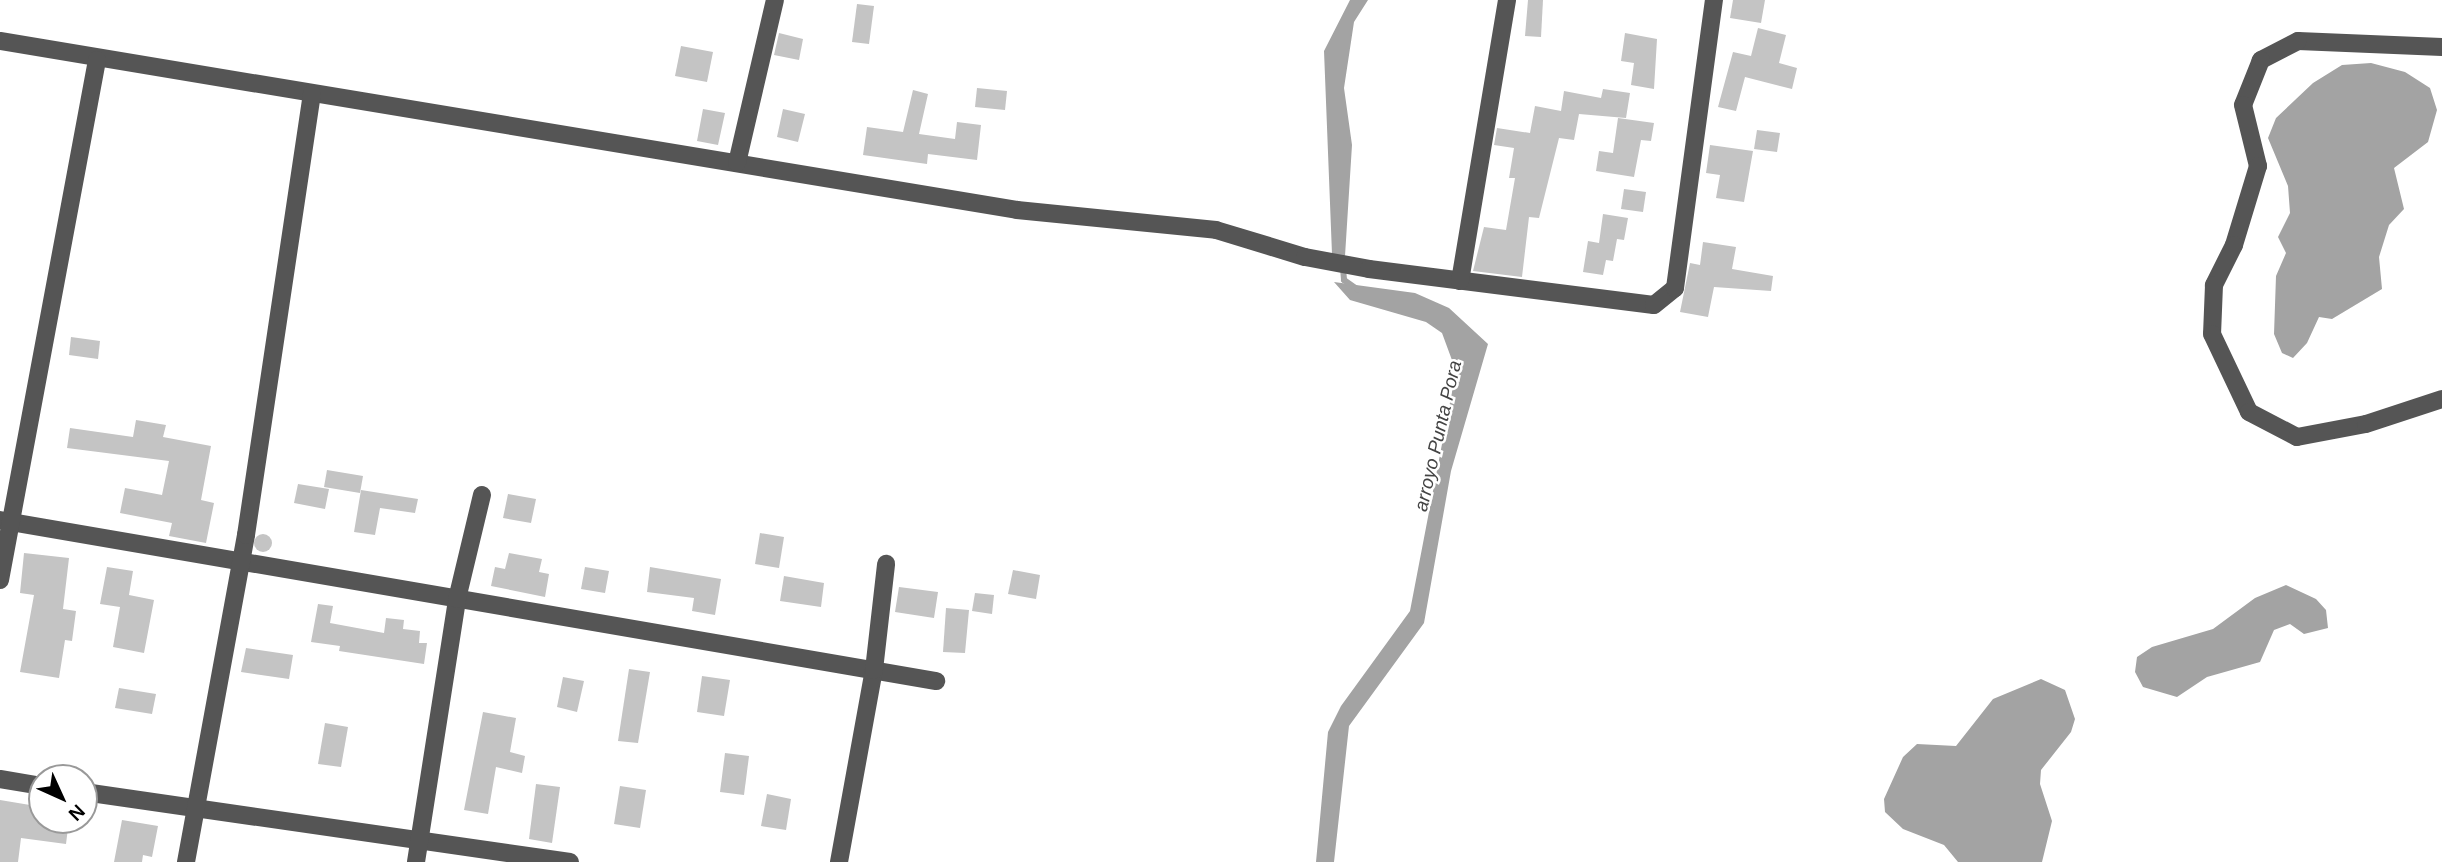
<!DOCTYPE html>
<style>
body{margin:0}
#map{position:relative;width:2442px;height:862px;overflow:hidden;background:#fff;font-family:Arial,sans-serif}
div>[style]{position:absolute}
.water>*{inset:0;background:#a3a3a3}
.stream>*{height:6px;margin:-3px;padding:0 3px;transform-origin:3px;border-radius:3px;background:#a3a3a3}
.building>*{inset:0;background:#c4c4c4}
.round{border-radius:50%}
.minor>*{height:18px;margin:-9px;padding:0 9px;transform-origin:9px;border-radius:9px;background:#555}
span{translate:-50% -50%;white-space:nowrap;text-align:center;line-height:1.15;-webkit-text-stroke:5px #fff;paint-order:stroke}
.water-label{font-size:19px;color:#444;font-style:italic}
.north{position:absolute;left:28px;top:764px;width:70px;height:70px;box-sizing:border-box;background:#fff;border:2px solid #999;border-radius:50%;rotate:135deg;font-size:19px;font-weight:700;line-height:28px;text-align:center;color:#000}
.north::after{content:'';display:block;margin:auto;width:24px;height:32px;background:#000;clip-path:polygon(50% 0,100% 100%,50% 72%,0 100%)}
</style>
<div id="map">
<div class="water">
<div style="clip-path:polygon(1350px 0,1368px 0,1354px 22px,1344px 88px,1352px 145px,1345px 256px,1332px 254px,1324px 51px)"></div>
<div style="clip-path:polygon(2371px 63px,2405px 72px,2430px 88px,2437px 110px,2428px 142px,2394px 168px,2404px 209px,2389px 225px,2379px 257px,2382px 289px,2332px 319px,2319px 317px,2307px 343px,2293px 358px,2282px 353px,2274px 334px,2276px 276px,2286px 253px,2278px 237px,2290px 213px,2288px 186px,2268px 138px,2276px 118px,2313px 83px,2342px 65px)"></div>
<div style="clip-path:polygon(1334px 282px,1415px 293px,1449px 308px,1488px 344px,1451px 471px,1424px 623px,1349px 726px,1334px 862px,1316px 862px,1328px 732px,1341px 706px,1410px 611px,1456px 371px,1442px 333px,1426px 322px,1350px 300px)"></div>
<div style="clip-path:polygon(2286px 585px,2316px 599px,2326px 610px,2328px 628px,2304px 634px,2290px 624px,2274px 630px,2260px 662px,2207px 677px,2177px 697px,2143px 687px,2135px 672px,2137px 657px,2152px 647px,2213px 629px,2255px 598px)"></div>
<div style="clip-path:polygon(2041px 679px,2065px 690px,2075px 719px,2071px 732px,2041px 770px,2040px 784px,2052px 821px,2042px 862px,1958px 862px,1944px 845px,1903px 829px,1885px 812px,1884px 799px,1903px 757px,1917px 744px,1956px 746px,1993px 699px)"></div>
</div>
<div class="stream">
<div style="left:1343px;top:268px;width:12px;rotate:85deg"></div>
<div style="left:1344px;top:280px;width:16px;rotate:35deg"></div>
</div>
<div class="building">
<div style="clip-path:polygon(1528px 0,1543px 0,1541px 37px,1525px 36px)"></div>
<div style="clip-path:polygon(1733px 0,1765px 0,1761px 23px,1730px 18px)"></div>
<div style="clip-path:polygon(857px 4px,874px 6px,869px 44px,852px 42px)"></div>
<div style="clip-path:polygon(1758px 28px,1786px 35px,1779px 63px,1797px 68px,1792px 89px,1745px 77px,1736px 111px,1718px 107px,1733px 52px,1751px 56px)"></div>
<div style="clip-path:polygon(779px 33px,803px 39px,799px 60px,774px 55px)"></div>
<div style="clip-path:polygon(1625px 33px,1657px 39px,1654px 89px,1631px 85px,1634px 63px,1621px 61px)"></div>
<div style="clip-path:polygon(681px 46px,713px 52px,707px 82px,675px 76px)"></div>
<div style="clip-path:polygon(977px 88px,1007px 91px,1005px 110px,975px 107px)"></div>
<div style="clip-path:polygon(1603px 89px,1630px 93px,1626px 118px,1579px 114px,1574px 140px,1559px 138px,1539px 218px,1529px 217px,1522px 277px,1473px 271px,1484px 227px,1506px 230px,1515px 178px,1509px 178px,1514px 148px,1494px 145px,1497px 128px,1530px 133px,1535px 106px,1561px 111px,1564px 91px,1601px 98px)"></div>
<div style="clip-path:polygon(913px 90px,928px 94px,919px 134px,955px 139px,957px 122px,981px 125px,977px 160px,928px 154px,927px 164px,863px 155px,867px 127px,903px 132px)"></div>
<div style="clip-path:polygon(703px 109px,725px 113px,718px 145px,697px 141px)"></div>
<div style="clip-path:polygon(783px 109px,805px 114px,798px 142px,777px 137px)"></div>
<div style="clip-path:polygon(1618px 118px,1654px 123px,1651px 141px,1641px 140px,1634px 177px,1596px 171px,1599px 151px,1613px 153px)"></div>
<div style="clip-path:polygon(1757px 130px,1780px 133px,1777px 152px,1754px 149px)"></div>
<div style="clip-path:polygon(1710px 145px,1753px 151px,1744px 202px,1716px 198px,1720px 175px,1706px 173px)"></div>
<div style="clip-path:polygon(1624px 189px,1646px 192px,1643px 212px,1621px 209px)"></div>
<div style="clip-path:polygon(1603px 214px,1628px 218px,1624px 240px,1617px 239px,1613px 261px,1606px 260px,1603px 275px,1583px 272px,1588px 241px,1599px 243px)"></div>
<div style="clip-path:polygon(1703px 242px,1736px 247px,1732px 269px,1773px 276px,1771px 291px,1714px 287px,1708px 317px,1680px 312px,1690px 263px,1700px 265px)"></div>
<div style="clip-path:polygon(71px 337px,100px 341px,98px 359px,69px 355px)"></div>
<div style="clip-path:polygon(136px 420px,166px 425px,163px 437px,211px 446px,201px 500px,214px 503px,206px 543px,169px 536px,172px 523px,120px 513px,125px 488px,162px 495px,169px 461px,67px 448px,70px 428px,133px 437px)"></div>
<div style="clip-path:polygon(327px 470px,363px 476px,360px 493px,324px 487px)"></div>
<div style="clip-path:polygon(298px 484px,329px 489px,325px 509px,294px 503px)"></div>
<div style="clip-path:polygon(361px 490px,418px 499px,415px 513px,380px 508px,375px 535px,354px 532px)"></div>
<div style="clip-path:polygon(508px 494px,536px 499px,531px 523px,503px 518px)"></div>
<div style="clip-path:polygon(760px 533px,784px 537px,779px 568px,755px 564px)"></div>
<div class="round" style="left:254px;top:534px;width:18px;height:18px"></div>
<div style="clip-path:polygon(24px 553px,69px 558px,63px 609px,76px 611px,72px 641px,65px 640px,59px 678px,20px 672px,34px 595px,20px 593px)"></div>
<div style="clip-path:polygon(509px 553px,542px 559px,539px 572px,549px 574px,545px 597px,491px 586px,495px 567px,505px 569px)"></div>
<div style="clip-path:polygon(107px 567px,133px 571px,129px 595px,154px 600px,144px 653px,113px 647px,120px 607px,100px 604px)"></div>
<div style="clip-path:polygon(585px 567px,609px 571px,605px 593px,581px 589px)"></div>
<div style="clip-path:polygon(650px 567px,721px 579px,715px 615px,692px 611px,694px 598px,647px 592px)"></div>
<div style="clip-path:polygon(1013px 570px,1040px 575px,1036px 599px,1008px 594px)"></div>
<div style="clip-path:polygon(784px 576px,824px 583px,821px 607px,780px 601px)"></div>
<div style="clip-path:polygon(899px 587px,938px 592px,934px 618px,895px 612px)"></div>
<div style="clip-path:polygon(975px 593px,994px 595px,992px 614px,972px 611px)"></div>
<div style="clip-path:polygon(318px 604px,333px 606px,330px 623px,384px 633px,386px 618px,404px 620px,403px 629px,420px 631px,419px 643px,427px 643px,424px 664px,339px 651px,340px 646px,311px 642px)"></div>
<div style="clip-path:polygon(946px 608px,969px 610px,965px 653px,943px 652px)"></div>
<div style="clip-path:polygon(246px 648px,293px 655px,289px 679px,241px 672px)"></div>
<div style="clip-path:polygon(629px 669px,650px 672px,638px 743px,618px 741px)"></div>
<div style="clip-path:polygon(702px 676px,730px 680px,724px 716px,697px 712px)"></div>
<div style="clip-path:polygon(563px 677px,584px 681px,577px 712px,557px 707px)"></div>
<div style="clip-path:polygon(119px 688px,156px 694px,152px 714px,115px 708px)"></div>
<div style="clip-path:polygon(483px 712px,516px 718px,510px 752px,525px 756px,522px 773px,496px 767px,488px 814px,464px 810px)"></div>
<div style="clip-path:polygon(325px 723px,348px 727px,341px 767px,318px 764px)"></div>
<div style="clip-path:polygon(725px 753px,749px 756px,744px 795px,720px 792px)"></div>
<div style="clip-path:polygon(536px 784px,560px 787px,552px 843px,529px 839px)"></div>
<div style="clip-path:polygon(620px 786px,646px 790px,640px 828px,614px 824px)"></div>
<div style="clip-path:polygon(767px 794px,791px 799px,786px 830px,761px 826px)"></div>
<div style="clip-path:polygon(0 800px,42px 807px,42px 820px,69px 820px,66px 844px,21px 838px,18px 862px,0 862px)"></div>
<div style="clip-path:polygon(122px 820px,158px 826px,152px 857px,143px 855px,142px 862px,114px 862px)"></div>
</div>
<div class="minor">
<div style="left:0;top:41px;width:1031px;rotate:9.43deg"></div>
<div style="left:1017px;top:210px;width:200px;rotate:5.7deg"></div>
<div style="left:1216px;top:230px;width:93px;rotate:16.9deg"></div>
<div style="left:1305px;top:257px;width:65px;rotate:10.6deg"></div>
<div style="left:1369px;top:269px;width:287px;rotate:7.2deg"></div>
<div style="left:1654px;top:305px;width:27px;rotate:-39deg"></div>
<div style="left:1675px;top:288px;width:291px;rotate:-82.3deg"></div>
<div style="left:2442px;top:47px;width:144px;rotate:-177.6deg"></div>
<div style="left:2298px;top:41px;width:42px;rotate:152.8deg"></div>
<div style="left:2261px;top:60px;width:48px;rotate:111.8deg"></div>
<div style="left:2243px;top:105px;width:63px;rotate:76.2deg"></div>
<div style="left:2258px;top:166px;width:83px;rotate:106.9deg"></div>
<div style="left:2234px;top:245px;width:45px;rotate:116.6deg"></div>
<div style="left:2214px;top:285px;width:49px;rotate:92.3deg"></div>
<div style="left:2212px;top:334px;width:86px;rotate:64.6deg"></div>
<div style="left:2249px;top:412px;width:54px;rotate:27.5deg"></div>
<div style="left:2297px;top:437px;width:70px;rotate:-10.7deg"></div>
<div style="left:2366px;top:424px;width:80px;rotate:-18.2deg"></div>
<div style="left:737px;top:163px;width:167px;rotate:-76.9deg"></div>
<div style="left:1460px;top:281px;width:285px;rotate:-80.5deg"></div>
<div style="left:0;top:520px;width:950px;rotate:9.76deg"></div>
<div style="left:0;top:580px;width:529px;rotate:-79.43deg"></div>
<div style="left:0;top:779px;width:43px;rotate:9.5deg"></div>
<div style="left:84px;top:792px;width:491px;rotate:8.2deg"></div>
<div style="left:186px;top:862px;width:332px;rotate:-79.6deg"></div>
<div style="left:246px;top:535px;width:446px;rotate:-81.5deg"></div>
<div style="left:416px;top:862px;width:266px;rotate:-81.1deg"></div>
<div style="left:457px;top:599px;width:107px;rotate:-76.5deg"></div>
<div style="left:839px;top:862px;width:195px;rotate:-79.7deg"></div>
<div style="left:874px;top:670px;width:107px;rotate:-83.5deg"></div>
</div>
<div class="water-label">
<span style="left:1438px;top:436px;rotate:-77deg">arroyo Punta Pora</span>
</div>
<div class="north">N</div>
</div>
